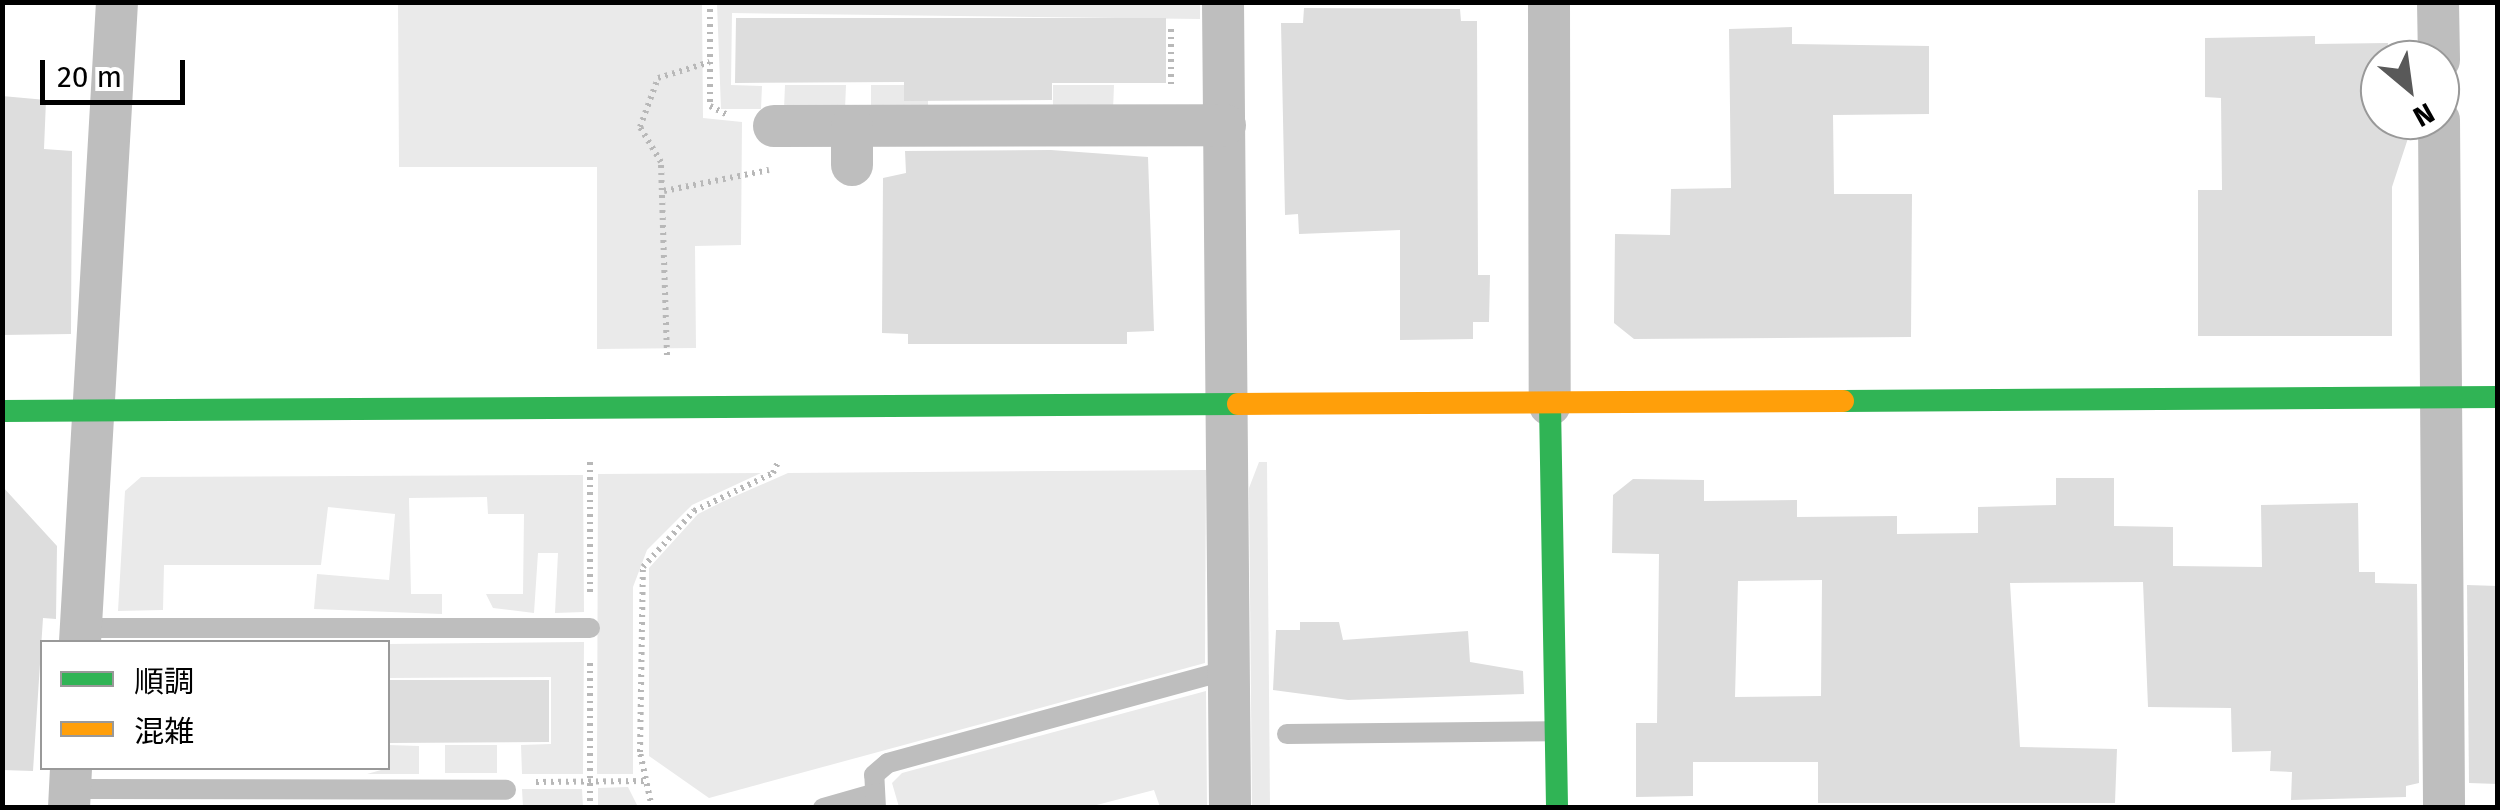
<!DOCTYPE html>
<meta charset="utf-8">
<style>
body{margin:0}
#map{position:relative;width:2500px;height:810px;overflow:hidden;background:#fff;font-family:"Fira Sans","Noto Sans JP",sans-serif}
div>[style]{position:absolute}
.green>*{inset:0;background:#eaeaea}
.building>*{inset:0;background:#ddd}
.path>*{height:6px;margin-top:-3px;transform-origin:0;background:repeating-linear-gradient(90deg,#b8b8b8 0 2.5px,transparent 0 7.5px)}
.lane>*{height:20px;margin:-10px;padding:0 10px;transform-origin:10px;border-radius:10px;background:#bebebe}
.street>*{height:42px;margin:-21px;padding:0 21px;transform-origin:21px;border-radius:21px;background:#bebebe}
.fast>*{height:22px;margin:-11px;padding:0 11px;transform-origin:11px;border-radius:11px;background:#30b455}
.slow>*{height:22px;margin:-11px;padding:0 11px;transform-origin:11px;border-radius:11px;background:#ff9f0a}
span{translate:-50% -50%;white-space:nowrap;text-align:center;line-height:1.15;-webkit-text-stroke:8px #fff;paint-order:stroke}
.frame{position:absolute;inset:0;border:5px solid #000;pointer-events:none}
.legend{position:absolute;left:40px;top:640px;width:350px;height:130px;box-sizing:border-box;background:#fff;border:2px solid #999;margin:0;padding:12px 18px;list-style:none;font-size:30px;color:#000}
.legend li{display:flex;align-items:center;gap:20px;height:50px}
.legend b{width:50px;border:2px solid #999}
.north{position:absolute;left:2360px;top:40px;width:100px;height:100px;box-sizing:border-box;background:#fff;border:2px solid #999;border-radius:50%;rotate:151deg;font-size:28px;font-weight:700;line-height:40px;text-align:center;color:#000}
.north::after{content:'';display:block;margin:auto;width:35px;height:45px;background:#595959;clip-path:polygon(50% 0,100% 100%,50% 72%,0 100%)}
.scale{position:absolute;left:40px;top:60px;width:145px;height:45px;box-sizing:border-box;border:5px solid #000;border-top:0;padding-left:12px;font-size:30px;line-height:35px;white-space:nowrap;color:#000;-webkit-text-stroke:8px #fff;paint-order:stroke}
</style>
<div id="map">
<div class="green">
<div style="clip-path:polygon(398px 3px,702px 3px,703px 118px,742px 122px,741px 245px,695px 246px,696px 348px,597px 349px,597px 167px,399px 167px)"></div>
<div style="clip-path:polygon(717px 3px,1200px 2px,1200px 19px,732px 13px,731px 85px,762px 86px,761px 109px,721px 109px)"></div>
<div style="clip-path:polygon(785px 85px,846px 85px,845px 109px,784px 109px)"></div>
<div style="clip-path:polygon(871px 85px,928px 85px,928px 110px,871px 109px)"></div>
<div style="clip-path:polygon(1053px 85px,1114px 85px,1113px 110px,1053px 110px)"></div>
<div style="clip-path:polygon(1259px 462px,1267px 462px,1270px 808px,1252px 807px,1249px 488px)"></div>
<div style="clip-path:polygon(1206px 470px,1205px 663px,709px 798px,649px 756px,649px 568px,698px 514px,724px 501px,788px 473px)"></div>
<div style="clip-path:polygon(761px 473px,692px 505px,647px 550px,633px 587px,633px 774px,597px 774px,598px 474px)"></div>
<div style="clip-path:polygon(583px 475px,584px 612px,555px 613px,558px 553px,538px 553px,534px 613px,493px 608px,486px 594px,523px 594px,524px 514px,488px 514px,487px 497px,409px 498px,411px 594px,442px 594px,442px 614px,314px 609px,317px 574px,389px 580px,395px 514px,328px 507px,321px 565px,164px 565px,163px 610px,118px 611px,125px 491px,141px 477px)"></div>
<div style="clip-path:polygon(584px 642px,583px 774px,522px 774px,521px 745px,551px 744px,551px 677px,388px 678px,388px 644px)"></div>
<div style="clip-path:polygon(1206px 691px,1207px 807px,1160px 807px,1154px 790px,1089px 807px,899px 807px,892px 783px,902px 773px)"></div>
<div style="clip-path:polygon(388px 745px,419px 746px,419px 774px,367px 774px,388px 768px)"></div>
<div style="clip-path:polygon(445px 745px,497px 745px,497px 773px,445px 773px)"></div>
<div style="clip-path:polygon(628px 787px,638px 807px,598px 807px,598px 788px)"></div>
<div style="clip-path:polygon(522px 789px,582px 789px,583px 807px,523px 807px)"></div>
</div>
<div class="building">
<div style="clip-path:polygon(1304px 8px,1460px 9px,1461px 21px,1477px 21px,1478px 275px,1490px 275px,1489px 322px,1473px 322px,1473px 339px,1400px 340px,1400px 230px,1299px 234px,1298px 214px,1285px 215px,1281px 23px,1303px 23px)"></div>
<div style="clip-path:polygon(736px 18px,1166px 18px,1166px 83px,1052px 83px,1052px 100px,904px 101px,904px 82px,735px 83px)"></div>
<div style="clip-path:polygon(1792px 27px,1792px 44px,1929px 46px,1929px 114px,1833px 115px,1834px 194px,1912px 194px,1911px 337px,1634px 339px,1614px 323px,1615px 234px,1670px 235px,1671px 189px,1731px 188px,1729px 29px)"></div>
<div style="clip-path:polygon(2315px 36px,2315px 44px,2388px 43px,2380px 120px,2414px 120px,2392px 187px,2392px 336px,2198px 336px,2198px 190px,2222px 190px,2221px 98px,2205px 97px,2205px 38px)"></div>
<div style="clip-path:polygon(2px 96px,46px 100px,44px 149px,72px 151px,71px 334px,2px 335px)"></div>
<div style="clip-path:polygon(1051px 150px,1148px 157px,1154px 331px,1127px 332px,1127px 344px,908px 344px,908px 334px,882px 333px,883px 178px,906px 173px,905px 151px)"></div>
<div style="clip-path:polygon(evenodd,2056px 478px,2114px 478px,2114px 526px,2173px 527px,2173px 566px,2262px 567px,2261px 505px,2358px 503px,2359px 572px,2375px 572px,2375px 583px,2417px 584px,2419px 783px,2406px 786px,2406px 797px,2291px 800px,2292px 772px,2270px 771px,2271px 751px,2232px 752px,2231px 708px,2148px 707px,2143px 582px,2010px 583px,2020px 747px,2117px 749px,2115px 803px,1818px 803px,1818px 762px,1693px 762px,1693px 796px,1636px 797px,1636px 723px,1657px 723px,1659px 554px,1612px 553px,1613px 495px,1633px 479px,1704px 480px,1704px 501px,1797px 500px,1797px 517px,1897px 516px,1897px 534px,1978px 533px,1978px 507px,2056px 505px,2056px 478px,1822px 580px,1821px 696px,1735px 697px,1738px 581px,1822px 580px)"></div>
<div style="clip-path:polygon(2px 486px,57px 546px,56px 619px,43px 618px,33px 771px,2px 770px)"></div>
<div style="clip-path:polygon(2467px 585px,2498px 586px,2498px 784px,2469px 783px)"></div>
<div style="clip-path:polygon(1300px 622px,1339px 622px,1343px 640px,1468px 631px,1470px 662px,1523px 671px,1524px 694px,1348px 700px,1273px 690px,1276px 630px,1300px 630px)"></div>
<div style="clip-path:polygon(388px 680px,549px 680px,549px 742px,388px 743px)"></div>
</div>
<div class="path">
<div style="left:710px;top:2px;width:104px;rotate:90deg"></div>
<div style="left:710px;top:106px;width:22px;rotate:27deg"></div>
<div style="left:1171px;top:84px;width:59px;rotate:-90deg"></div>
<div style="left:664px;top:191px;width:107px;rotate:-11.3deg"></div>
<div style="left:667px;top:355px;width:193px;rotate:-91.8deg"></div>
<div style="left:661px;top:162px;width:41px;rotate:-121deg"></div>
<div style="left:640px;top:127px;width:52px;rotate:-69.8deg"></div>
<div style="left:658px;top:78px;width:54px;rotate:-17.1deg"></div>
<div style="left:590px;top:462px;width:134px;rotate:90deg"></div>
<div style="left:536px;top:782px;width:110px;rotate:-0.5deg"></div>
<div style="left:590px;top:808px;width:149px;rotate:-90deg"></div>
<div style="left:652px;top:808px;width:57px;rotate:-102.1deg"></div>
<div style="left:640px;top:752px;width:185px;rotate:-89.1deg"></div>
<div style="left:643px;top:567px;width:76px;rotate:-47.7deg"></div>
<div style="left:694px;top:511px;width:88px;rotate:-25.7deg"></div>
<div style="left:773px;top:473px;width:14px;rotate:-65deg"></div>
<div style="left:716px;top:808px;width:20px"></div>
</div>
<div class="lane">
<div style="left:81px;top:628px;width:509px"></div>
<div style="left:1287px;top:734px;width:266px;rotate:-0.6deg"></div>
<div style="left:70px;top:789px;width:436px;rotate:0.1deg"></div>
<div style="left:823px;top:808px;width:51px;rotate:-15.9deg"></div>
<div style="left:876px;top:808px;width:33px;rotate:-93deg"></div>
<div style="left:874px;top:775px;width:18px;rotate:-41deg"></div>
<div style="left:888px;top:763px;width:353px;rotate:-15.3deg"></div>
</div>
<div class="street">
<div style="left:1223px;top:2px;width:806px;rotate:89.5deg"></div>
<div style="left:1549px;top:2px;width:403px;rotate:89.9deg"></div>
<div style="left:2438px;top:2px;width:58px;rotate:89deg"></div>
<div style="left:2439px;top:120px;width:688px;rotate:89.58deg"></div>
<div style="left:774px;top:126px;width:451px;rotate:-0.1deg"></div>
<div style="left:852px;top:165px;width:39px;rotate:-90deg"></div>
<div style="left:80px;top:642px;width:641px;rotate:-86.69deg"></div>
<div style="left:69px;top:808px;width:40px;rotate:-87.1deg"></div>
</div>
<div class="fast">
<div style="left:1843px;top:401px;width:655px;rotate:-0.35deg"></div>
<div style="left:1550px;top:405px;width:403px;rotate:89deg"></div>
<div style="left:2px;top:411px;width:1236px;rotate:-0.32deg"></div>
</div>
<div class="slow">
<div style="left:1238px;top:404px;width:605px;rotate:-0.28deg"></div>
</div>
<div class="frame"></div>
<ul class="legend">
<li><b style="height:12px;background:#30b455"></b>順調</li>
<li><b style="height:12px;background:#ff9f0a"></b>混雑</li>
</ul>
<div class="north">N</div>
<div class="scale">20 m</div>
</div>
